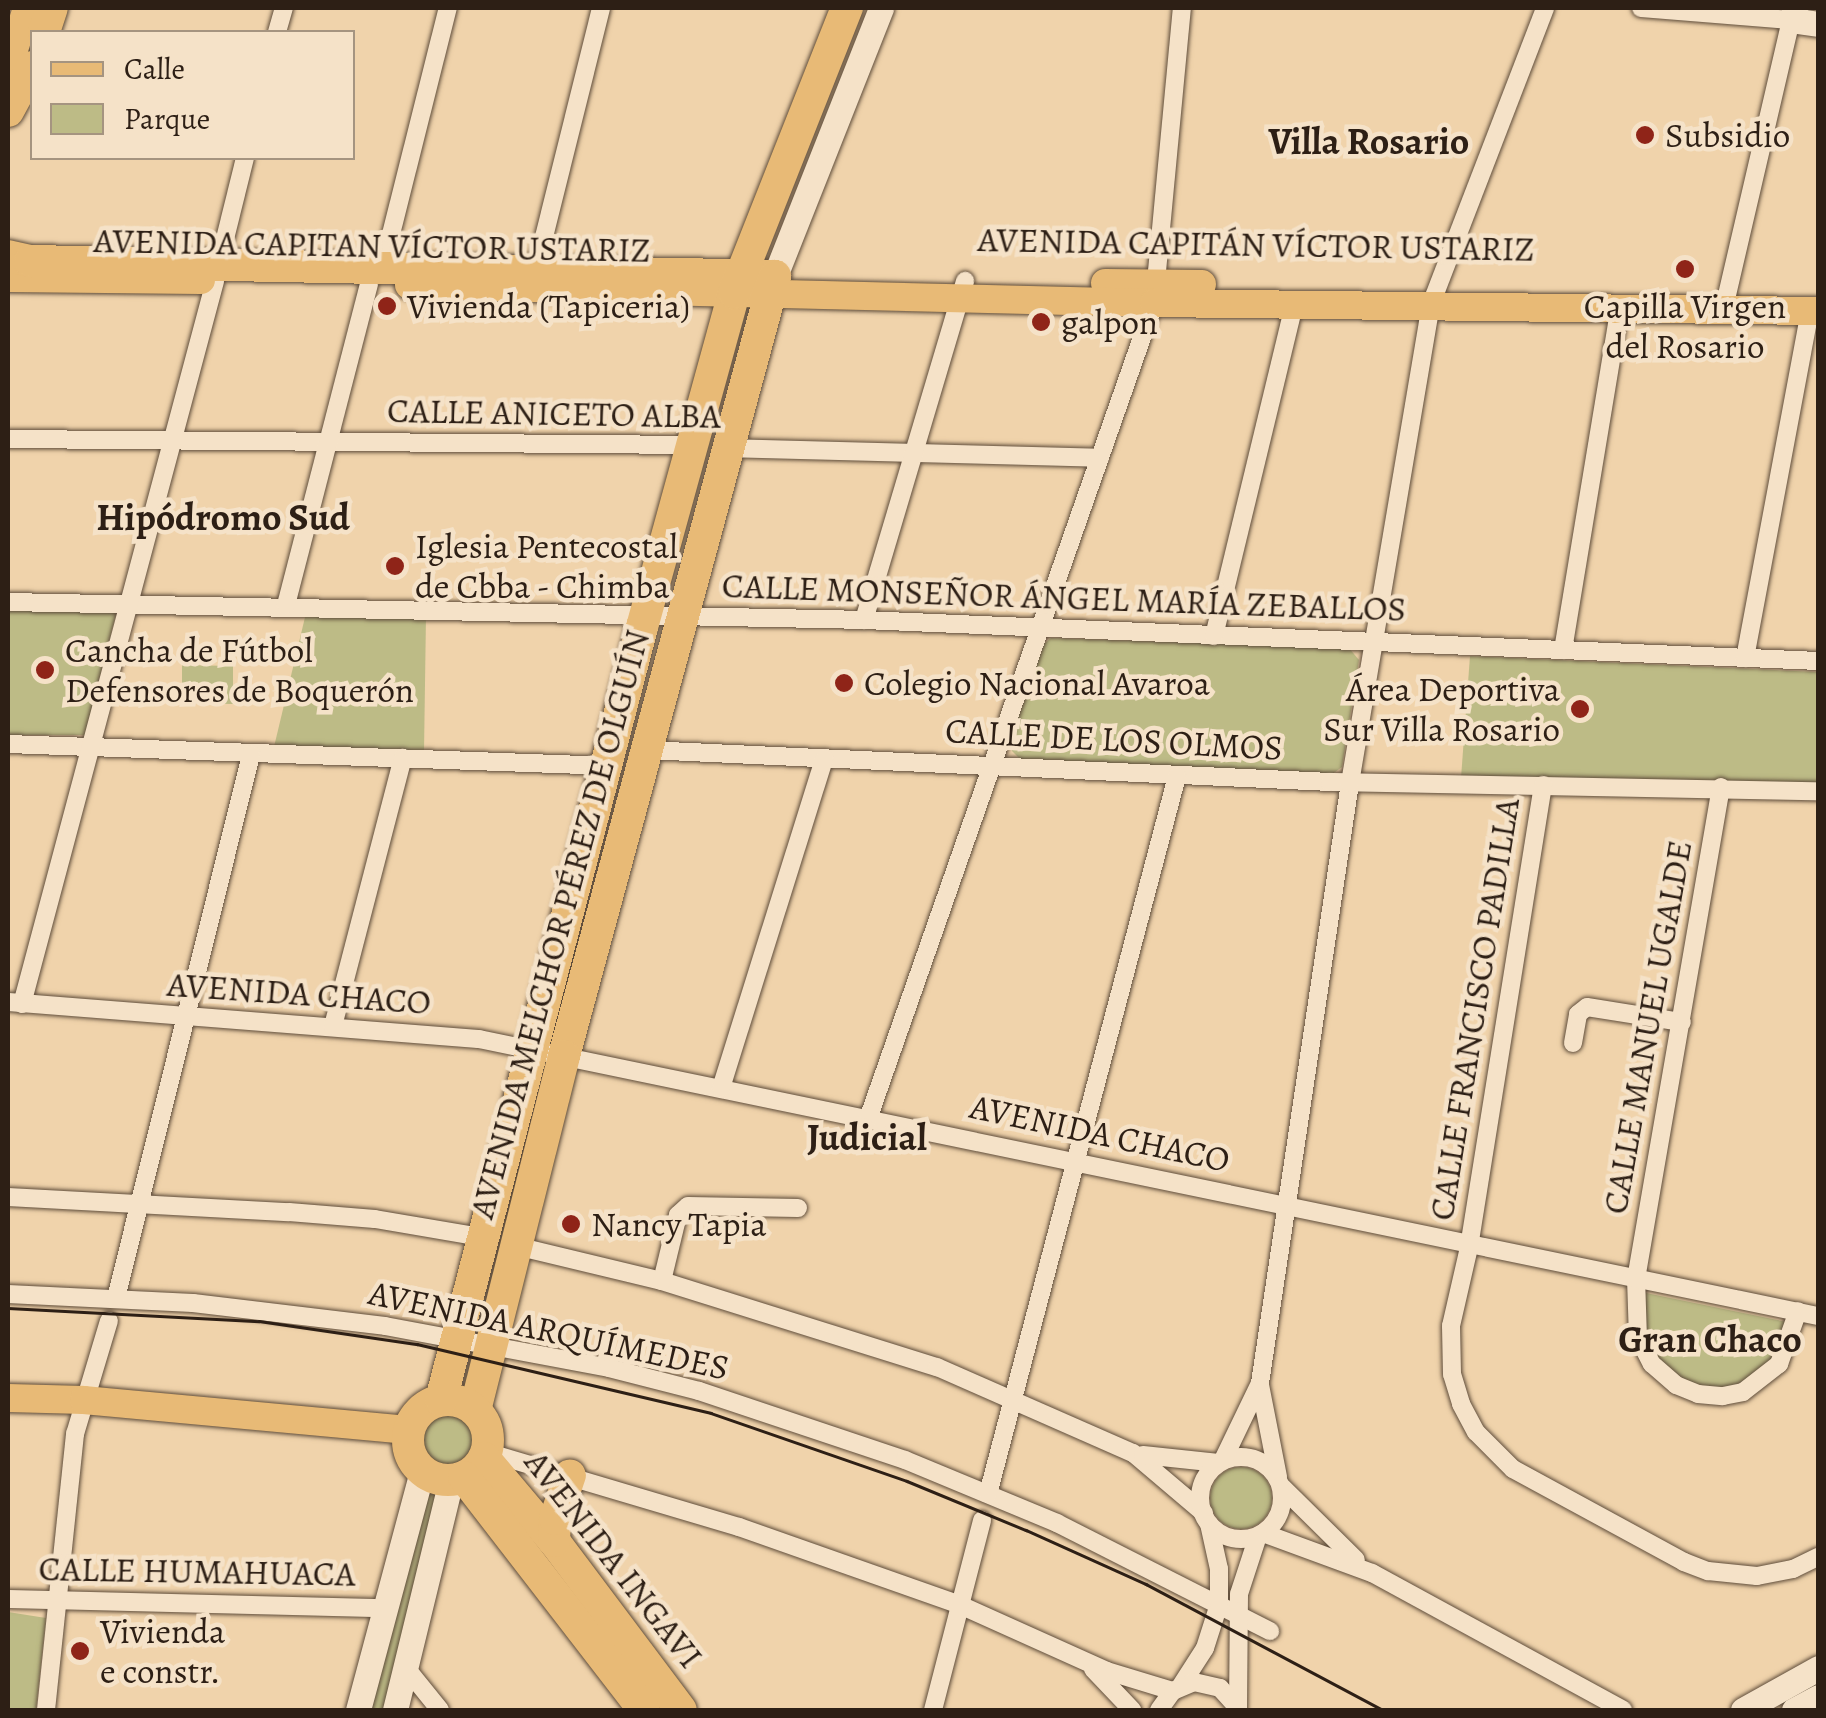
<!DOCTYPE html>
<meta charset="utf-8">
<style>
body{margin:0}
#map{position:relative;width:1826px;height:1718px;overflow:hidden;background:#f0d3ab;font-family:Alegreya,serif}
div>[style]{position:absolute}
.green>*{inset:0;background:#bdbb86}
.round{border-radius:50%}
.roads{filter:drop-shadow(0 0 2px #5e4c3a) drop-shadow(0 0 2px #5e4c3a)}
.street>*{height:18px;margin:-9px;padding:0 9px;transform-origin:9px;border-radius:9px;background:#f5e2c8}
.street>.ring{margin:-9px;padding:0;box-sizing:content-box;background:none;border:18px solid #f5e2c8;border-radius:50%}
.secondary>*{height:25px;margin:-12.5px;padding:0 12.5px;transform-origin:12.5px;border-radius:12.5px;background:#f5e2c8}
.primary>*{height:28px;margin:-14px;padding:0 14px;transform-origin:14px;border-radius:14px;background:#e8ba76}
.highway>*{height:32px;margin:-16px;padding:0 16px;transform-origin:16px;border-radius:16px;background:#e8ba76}
.highway>.ring{margin:-16px;padding:0;box-sizing:content-box;background:none;border:32px solid #e8ba76;border-radius:50%}
.tram>*{height:2.5px;margin:-1.25px;padding:0 1.25px;transform-origin:1.25px;border-radius:1.25px;background:#2d1f15}
.dots>*{width:28px;height:28px;translate:-50% -50%;box-sizing:border-box;border:5px solid #f5e2c8;border-radius:50%}
span{translate:-50% -50%;white-space:nowrap;text-align:center;line-height:1.15;-webkit-text-stroke:9px #f5e2c8;paint-order:stroke}
.poi-label{font-size:35px;color:#2d1f15}
.left{translate:0 -50%;text-align:left}
.right{translate:-100% -50%;text-align:right}
.street-label{font-size:35px;color:#2d1f15}
.neighbourhood-label{font-size:38px;color:#2d1f15;font-weight:700}
.frame{position:absolute;inset:0;border:10px solid #2d1f15;pointer-events:none}
.legend{position:absolute;left:30px;top:30px;width:325px;height:130px;box-sizing:border-box;background:#f5e2c8;border:2px solid #a59480;margin:0;padding:12px 18px;list-style:none;font-size:30px;color:#2d1f15}
.legend li{display:flex;align-items:center;gap:20px;height:50px}
.legend b{width:50px;border:2px solid #a59480}
</style>
<div id="map">
<div class="green">
<div style="clip-path:polygon(8px 607px,113px 610px,116px 614px,85px 735px,8px 735px)"></div>
<div style="clip-path:polygon(306px 613px,426px 616px,424px 752px,273px 751px)"></div>
<div style="clip-path:polygon(1051px 638px,1349px 648px,1359px 660px,1342px 767px,1331px 775px,1021px 760px,1012px 751px,1010px 740px,1044px 644px)"></div>
<div style="clip-path:polygon(1470px 656px,1818px 672px,1818px 784px,1461px 778px)"></div>
<div style="clip-path:polygon(182px 665px,233px 666px,233px 704px,182px 703px)"></div>
<div style="clip-path:polygon(1646px 1293px,1787px 1322px,1773px 1359px,1738px 1387px,1701px 1388px,1680px 1379px,1655px 1356px,1645px 1323px)"></div>
<div class="round" style="left:422px;top:1414px;width:52px;height:52px"></div>
<div class="round" style="left:1210px;top:1467px;width:62px;height:62px"></div>
<div style="clip-path:polygon(426px 1489px,442px 1499px,384px 1710px,369px 1710px)"></div>
<div style="clip-path:polygon(8px 1612px,46px 1618px,36px 1710px,8px 1710px)"></div>
</div>
<div class="roads">
<div class="street">
<div style="left:1641px;top:8px;width:150px;rotate:4.6deg"></div>
<div style="left:1791px;top:20px;width:296px;rotate:103.1deg"></div>
<div style="left:277px;top:32px;width:25px;rotate:-74deg"></div>
<div style="left:219px;top:263px;width:108px;rotate:-76.1deg"></div>
<div style="left:383px;top:266px;width:266px;rotate:-75.9deg"></div>
<div style="left:534px;top:277px;width:277px;rotate:-76deg"></div>
<div style="left:8px;top:439px;width:689px;rotate:0.5deg"></div>
<div style="left:723px;top:448px;width:377px;rotate:1.5deg"></div>
<div style="left:8px;top:602px;width:856px;rotate:1.2deg"></div>
<div style="left:864px;top:620px;width:955px;rotate:2.46deg"></div>
<div style="left:286px;top:605px;width:332px;rotate:-75.5deg"></div>
<div style="left:864px;top:620px;width:354px;rotate:-73.4deg"></div>
<div style="left:1214px;top:636px;width:344px;rotate:-76.4deg"></div>
<div style="left:1563px;top:650px;width:348px;rotate:-80.6deg"></div>
<div style="left:1745px;top:658px;width:353px;rotate:-79.4deg"></div>
<div style="left:8px;top:744px;width:603px;rotate:2.09deg"></div>
<div style="left:647px;top:750px;width:684px;rotate:2.68deg"></div>
<div style="left:1330px;top:782px;width:488px;rotate:1.1deg"></div>
<div style="left:1543px;top:785px;width:464px;rotate:99.1deg"></div>
<div style="left:1470px;top:1243px;width:85px;rotate:102.9deg"></div>
<div style="left:1451px;top:1326px;width:48px;rotate:88.8deg"></div>
<div style="left:1452px;top:1374px;width:31px;rotate:73deg"></div>
<div style="left:1461px;top:1404px;width:32px;rotate:62deg"></div>
<div style="left:1476px;top:1432px;width:52px;rotate:45deg"></div>
<div style="left:1513px;top:1469px;width:195px;rotate:28.5deg"></div>
<div style="left:1684px;top:1562px;width:26px;rotate:21deg"></div>
<div style="left:1708px;top:1571px;width:49px;rotate:5.8deg"></div>
<div style="left:1757px;top:1576px;width:37px;rotate:-11deg"></div>
<div style="left:1793px;top:1569px;width:28px;rotate:-26deg"></div>
<div style="left:1721px;top:787px;width:498px;rotate:99.8deg"></div>
<div style="left:1636px;top:1278px;width:59px;rotate:88.1deg"></div>
<div style="left:1638px;top:1337px;width:30px;rotate:63deg"></div>
<div style="left:1652px;top:1364px;width:32px;rotate:41deg"></div>
<div style="left:1676px;top:1385px;width:24px;rotate:22deg"></div>
<div style="left:1698px;top:1394px;width:25px;rotate:5deg"></div>
<div style="left:1723px;top:1396px;width:20px;rotate:-11deg"></div>
<div style="left:1743px;top:1392px;width:46px;rotate:-37.9deg"></div>
<div style="left:1779px;top:1364px;width:56px;rotate:-70.3deg"></div>
<div style="left:8px;top:1002px;width:472px;rotate:4.5deg"></div>
<div style="left:479px;top:1039px;width:1367px;rotate:11.69deg"></div>
<div style="left:22px;top:1004px;width:748px;rotate:-75.05deg"></div>
<div style="left:333px;top:1026px;width:277px;rotate:-75.4deg"></div>
<div style="left:1573px;top:1043px;width:29px;rotate:-80deg"></div>
<div style="left:1578px;top:1014px;width:11px;rotate:-38deg"></div>
<div style="left:1587px;top:1007px;width:96px;rotate:9deg"></div>
<div style="left:721px;top:1088px;width:345px;rotate:-72.6deg"></div>
<div style="left:868px;top:1119px;width:865px;rotate:-70.68deg"></div>
<div style="left:1154px;top:303px;width:296px;rotate:-84.6deg"></div>
<div style="left:8px;top:1197px;width:281px;rotate:3.1deg"></div>
<div style="left:289px;top:1212px;width:86px;rotate:4.7deg"></div>
<div style="left:375px;top:1219px;width:114px;rotate:9.6deg"></div>
<div style="left:512px;top:1245px;width:154px;rotate:13.5deg"></div>
<div style="left:662px;top:1281px;width:288px;rotate:17.4deg"></div>
<div style="left:937px;top:1367px;width:214px;rotate:23.7deg"></div>
<div style="left:1133px;top:1453px;width:93px;rotate:40.2deg"></div>
<div style="left:662px;top:1281px;width:68px;rotate:-76.4deg"></div>
<div style="left:678px;top:1215px;width:13px;rotate:-42deg"></div>
<div style="left:688px;top:1206px;width:110px;rotate:1deg"></div>
<div style="left:8px;top:1294px;width:185px;rotate:2.8deg"></div>
<div style="left:193px;top:1303px;width:193px;rotate:6.8deg"></div>
<div style="left:385px;top:1326px;width:228px;rotate:10.6deg"></div>
<div style="left:609px;top:1368px;width:93px;rotate:14.3deg"></div>
<div style="left:699px;top:1391px;width:217px;rotate:18.5deg"></div>
<div style="left:905px;top:1460px;width:165px;rotate:22.5deg"></div>
<div style="left:1057px;top:1523px;width:239px;rotate:26.9deg"></div>
<div style="left:116px;top:1298px;width:560px;rotate:-76.04deg"></div>
<div style="left:1260px;top:1385px;width:94px;rotate:78.9deg"></div>
<div style="left:486px;top:1452px;width:264px;rotate:16.5deg"></div>
<div style="left:739px;top:1527px;width:234px;rotate:19.4deg"></div>
<div style="left:960px;top:1605px;width:161px;rotate:24.2deg"></div>
<div style="left:1107px;top:1671px;width:69px;rotate:16.9deg"></div>
<div style="left:1143px;top:1455px;width:76px;rotate:6deg"></div>
<div class="ring" style="left:1200px;top:1457px;width:64px;height:64px"></div>
<div style="left:1223px;top:1460px;width:85px;rotate:-64.3deg"></div>
<div style="left:1260px;top:1383px;width:607px;rotate:-81.47deg"></div>
<div style="left:1350px;top:783px;width:486px;rotate:-80.4deg"></div>
<div style="left:1431px;top:304px;width:317px;rotate:-68.9deg"></div>
<div style="left:1281px;top:1486px;width:105px;rotate:44.6deg"></div>
<div style="left:988px;top:1494px;width:742px;rotate:-75.25deg"></div>
<div style="left:1263px;top:1533px;width:116px;rotate:20.2deg"></div>
<div style="left:1372px;top:1573px;width:286px;rotate:28.6deg"></div>
<div style="left:8px;top:1599px;width:377px;rotate:1.4deg"></div>
<div style="left:406px;top:1668px;width:54px;rotate:51deg"></div>
<div style="left:1093px;top:1669px;width:57px;rotate:46.4deg"></div>
<div style="left:1180px;top:1687px;width:46px;rotate:-57.3deg"></div>
<div style="left:1205px;top:1648px;width:46px;rotate:-72.3deg"></div>
<div style="left:1219px;top:1604px;width:35px;rotate:-90deg"></div>
<div style="left:1219px;top:1569px;width:46px;rotate:-102.5deg"></div>
<div style="left:1238px;top:1709px;width:115px;rotate:-89.5deg"></div>
<div style="left:1239px;top:1594px;width:61px;rotate:-71.9deg"></div>
<div style="left:46px;top:1710px;width:278px;rotate:-84deg"></div>
<div style="left:75px;top:1434px;width:118px;rotate:-73.3deg"></div>
<div style="left:933px;top:1710px;width:196px;rotate:-75.5deg"></div>
<div style="left:1159px;top:1710px;width:24px;rotate:-54deg"></div>
<div style="left:1173px;top:1691px;width:23px;rotate:-23deg"></div>
<div style="left:1194px;top:1682px;width:27px;rotate:13deg"></div>
<div style="left:1220px;top:1688px;width:25px;rotate:48deg"></div>
</div>
<div class="secondary">
<div style="left:1795px;top:8px;width:13px;rotate:108deg"></div>
<div style="left:1791px;top:20px;width:27px;rotate:8deg"></div>
<div style="left:775px;top:276px;width:288px;rotate:-68.4deg"></div>
<div style="left:358px;top:1710px;width:247px;rotate:-75deg"></div>
<div style="left:395px;top:1710px;width:237px;rotate:-76.3deg"></div>
<div style="left:1743px;top:1710px;width:86px;rotate:-29.2deg"></div>
<div style="left:1794px;top:1710px;width:27px;rotate:-28deg"></div>
</div>
<div class="primary">
<div style="left:8px;top:108px;width:42px;rotate:-88.6deg"></div>
<div style="left:9px;top:66px;width:61px;rotate:-72.8deg"></div>
<div style="left:8px;top:278px;width:193px;rotate:0.6deg"></div>
<div style="left:1105px;top:283px;width:97px;rotate:0.6deg"></div>
<div style="left:409px;top:285px;width:745px;rotate:1.38deg"></div>
<div style="left:1154px;top:303px;width:664px;rotate:0.69deg"></div>
<div style="left:8px;top:1398px;width:76px;rotate:1.5deg"></div>
<div style="left:84px;top:1400px;width:325px;rotate:5.3deg"></div>
</div>
<div class="highway">
<div style="left:44px;top:32px;width:25px;rotate:-72deg"></div>
<div style="left:8px;top:111px;width:50px;rotate:-61.4deg"></div>
<div style="left:8px;top:256px;width:23px;rotate:13deg"></div>
<div style="left:30px;top:261px;width:745px;rotate:1.15deg"></div>
<div style="left:775px;top:276px;width:808px;rotate:105.14deg"></div>
<div style="left:564px;top:1056px;width:365px;rotate:104.1deg"></div>
<div class="ring" style="left:408px;top:1400px;width:48px;height:48px"></div>
<div style="left:441px;top:1400px;width:799px;rotate:-75.42deg"></div>
<div style="left:642px;top:627px;width:346px;rotate:-74.6deg"></div>
<div style="left:734px;top:293px;width:307px;rotate:-68.4deg"></div>
<div style="left:484px;top:1458px;width:109px;rotate:49.9deg"></div>
<div style="left:554px;top:1541px;width:211px;rotate:53.1deg"></div>
<div style="left:464px;top:1477px;width:294px;rotate:52.3deg"></div>
<div style="left:554px;top:1541px;width:22px;rotate:-87deg"></div>
<div style="left:555px;top:1519px;width:46px;rotate:-71.2deg"></div>
</div>
</div>
<div class="tram">
<div style="left:8px;top:1308px;width:251px;rotate:3deg"></div>
<div style="left:259px;top:1321px;width:160px;rotate:8.3deg"></div>
<div style="left:417px;top:1344px;width:302px;rotate:13.2deg"></div>
<div style="left:711px;top:1413px;width:207px;rotate:19.1deg"></div>
<div style="left:907px;top:1481px;width:129px;rotate:22.4deg"></div>
<div style="left:1026px;top:1530px;width:132px;rotate:24.2deg"></div>
<div style="left:1146px;top:1584px;width:268px;rotate:28deg"></div>
</div>
<div class="dots">
<div style="left:1645px;top:135px;background:#8f2418"></div>
<div style="left:1685px;top:269px;background:#8f2418"></div>
<div style="left:387px;top:306px;background:#8f2418"></div>
<div style="left:1041px;top:322px;background:#8f2418"></div>
<div style="left:395px;top:566px;background:#8f2418"></div>
<div style="left:45px;top:670px;background:#8f2418"></div>
<div style="left:844px;top:683px;background:#8f2418"></div>
<div style="left:1580px;top:709px;background:#8f2418"></div>
<div style="left:571px;top:1224px;background:#8f2418"></div>
<div style="left:80px;top:1651px;background:#8f2418"></div>
</div>
<div class="poi-label">
<span class="left" style="left:1665px;top:135px">Subsidio</span>
<span class="left" style="left:407px;top:306px">Vivienda (Tapiceria)</span>
<span style="left:1685px;top:326px">Capilla Virgen<br>del Rosario</span>
<span class="left" style="left:1061px;top:322px">galpon</span>
<span class="left" style="left:415px;top:566px">Iglesia Pentecostal<br>de Cbba - Chimba</span>
<span class="left" style="left:65px;top:670px">Cancha de Fútbol<br>Defensores de Boquerón</span>
<span class="left" style="left:864px;top:683px">Colegio Nacional Avaroa</span>
<span class="right" style="left:1560px;top:709px">Área Deportiva<br>Sur Villa Rosario</span>
<span class="left" style="left:591px;top:1224px">Nancy Tapia</span>
<span class="left" style="left:100px;top:1651px">Vivienda<br>e constr.</span>
</div>
<div class="street-label">
<span style="left:1256px;top:244px;rotate:1deg">AVENIDA CAPITÁN VÍCTOR USTARIZ</span>
<span style="left:372px;top:245px;rotate:1deg">AVENIDA CAPITAN VÍCTOR USTARIZ</span>
<span style="left:554px;top:413px;rotate:1deg">CALLE ANICETO ALBA</span>
<span style="left:1064px;top:597px;rotate:2deg">CALLE MONSEÑOR ÁNGEL MARÍA ZEBALLOS</span>
<span style="left:1114px;top:739px;rotate:3deg">CALLE DE LOS OLMOS</span>
<span style="left:559px;top:924px;rotate:-75deg">AVENIDA MELCHOR PÉREZ DE OLGUÍN</span>
<span style="left:299px;top:993px;rotate:4deg">AVENIDA CHACO</span>
<span style="left:1474px;top:1009px;rotate:-81deg">CALLE FRANCISCO PADILLA</span>
<span style="left:1647px;top:1027px;rotate:-80deg">CALLE MANUEL UGALDE</span>
<span style="left:1100px;top:1133px;rotate:12deg">AVENIDA CHACO</span>
<span style="left:549px;top:1330px;rotate:12deg">AVENIDA ARQUÍMEDES</span>
<span style="left:614px;top:1559px;rotate:52deg">AVENIDA INGAVI</span>
<span style="left:197px;top:1571px;rotate:1deg">CALLE HUMAHUACA</span>
</div>
<div class="neighbourhood-label">
<span style="left:1369px;top:142px">Villa Rosario</span>
<span style="left:223px;top:518px">Hipódromo Sud</span>
<span style="left:867px;top:1138px">Judicial</span>
<span style="left:1710px;top:1340px">Gran Chaco</span>
</div>
<div class="frame"></div>
<ul class="legend">
<li><b style="height:12px;background:#e8ba76"></b>Calle</li>
<li><b style="height:28px;background:#bdbb86"></b>Parque</li>
</ul>
</div>
